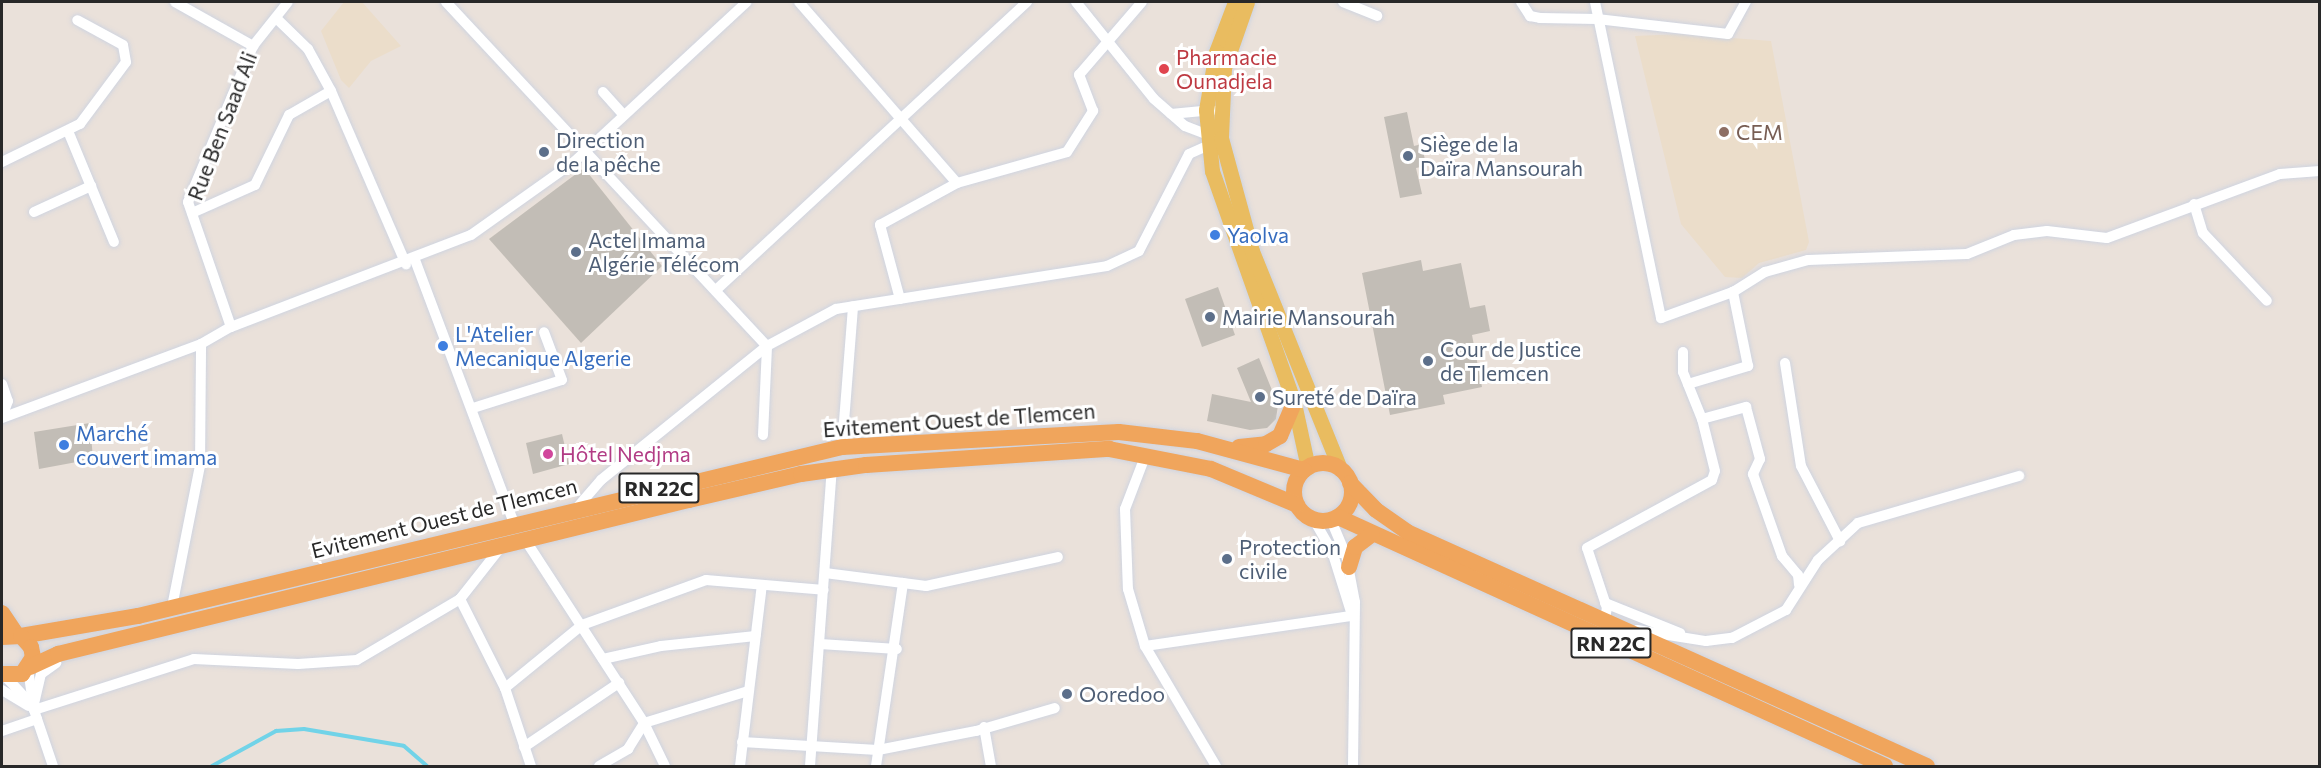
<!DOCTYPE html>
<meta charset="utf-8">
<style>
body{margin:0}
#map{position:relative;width:2321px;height:768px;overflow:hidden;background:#eae1da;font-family:Commissioner,sans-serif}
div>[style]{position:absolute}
.education>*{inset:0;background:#ebddca}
.stream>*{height:4px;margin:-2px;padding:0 2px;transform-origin:2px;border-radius:2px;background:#71d3e8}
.building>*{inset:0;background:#c2bdb6}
.roads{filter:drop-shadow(0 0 2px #cfd4e0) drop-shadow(0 0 2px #cfd4e0)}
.minor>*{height:10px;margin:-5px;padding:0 5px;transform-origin:5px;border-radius:5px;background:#fff}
.primary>*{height:15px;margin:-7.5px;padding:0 7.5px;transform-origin:7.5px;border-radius:7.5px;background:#e9bc60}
.trunk>*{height:16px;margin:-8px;padding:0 8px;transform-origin:8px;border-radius:8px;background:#f0a55c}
.trunk>.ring{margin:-8px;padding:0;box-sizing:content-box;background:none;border:16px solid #f0a55c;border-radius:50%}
.dots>*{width:16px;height:16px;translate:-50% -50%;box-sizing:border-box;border:3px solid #fff;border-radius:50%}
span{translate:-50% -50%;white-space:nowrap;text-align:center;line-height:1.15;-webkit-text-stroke:6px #fff;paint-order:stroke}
.shield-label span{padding:2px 4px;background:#fff;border:2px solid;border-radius:4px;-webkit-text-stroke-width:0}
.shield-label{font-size:20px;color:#282828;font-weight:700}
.health-label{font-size:21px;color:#be3a42}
.left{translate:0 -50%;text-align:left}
.street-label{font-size:21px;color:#282828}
.education-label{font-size:21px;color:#785e54}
.service-label{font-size:21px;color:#4e5e75}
.shop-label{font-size:21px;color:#366cbe}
.hotel-label{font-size:21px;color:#b23c85}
.frame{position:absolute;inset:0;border:3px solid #282828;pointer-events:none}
</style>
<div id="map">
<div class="education">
<div style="clip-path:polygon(344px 2px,362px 2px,401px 46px,371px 61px,349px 88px,341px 80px,321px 31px)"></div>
<div style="clip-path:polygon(1681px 34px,1771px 41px,1809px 242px,1806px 250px,1759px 263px,1742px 278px,1725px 277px,1681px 224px,1635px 36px)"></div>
</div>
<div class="stream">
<div style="left:212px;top:766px;width:73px;rotate:-28.7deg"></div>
<div style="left:276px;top:731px;width:28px;rotate:-4deg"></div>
<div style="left:304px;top:729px;width:101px;rotate:9.6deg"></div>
<div style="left:404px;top:746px;width:30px;rotate:41deg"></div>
</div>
<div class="building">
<div style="clip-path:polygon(1407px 112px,1414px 146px,1422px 144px,1426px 166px,1416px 168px,1422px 194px,1400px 198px,1384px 117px)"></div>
<div style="clip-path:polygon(584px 168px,662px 266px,581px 343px,489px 239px)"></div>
<div style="clip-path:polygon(1421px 260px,1423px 271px,1461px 263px,1470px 308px,1485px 305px,1490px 331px,1472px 335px,1482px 387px,1443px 395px,1445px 404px,1390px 415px,1362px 273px)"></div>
<div style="clip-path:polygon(1218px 287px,1235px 335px,1202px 347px,1185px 299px)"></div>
<div style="clip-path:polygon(1259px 358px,1278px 405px,1276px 419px,1267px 428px,1250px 430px,1207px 421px,1212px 394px,1251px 402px,1237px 368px)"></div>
<div style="clip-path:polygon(90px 423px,93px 459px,39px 469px,34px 432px)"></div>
<div style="clip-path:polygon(562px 434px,569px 464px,533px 474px,526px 443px)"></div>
</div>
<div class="roads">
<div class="minor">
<div style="left:175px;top:2px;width:90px;rotate:29.4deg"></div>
<div style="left:446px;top:2px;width:471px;rotate:47deg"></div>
<div style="left:767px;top:346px;width:213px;rotate:141.1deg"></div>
<div style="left:601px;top:480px;width:37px;rotate:131deg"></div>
<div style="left:799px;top:2px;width:240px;rotate:48.9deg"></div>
<div style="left:957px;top:183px;width:114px;rotate:-15.7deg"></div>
<div style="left:1067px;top:152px;width:49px;rotate:-57.6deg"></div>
<div style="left:1093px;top:111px;width:39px;rotate:-111deg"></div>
<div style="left:1079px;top:75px;width:96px;rotate:-49.2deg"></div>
<div style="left:1076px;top:2px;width:124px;rotate:51.2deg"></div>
<div style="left:1154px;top:99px;width:41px;rotate:41.1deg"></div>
<div style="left:1185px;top:126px;width:31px;rotate:21deg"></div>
<div style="left:1343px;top:2px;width:37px;rotate:22deg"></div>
<div style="left:1521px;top:2px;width:17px;rotate:57deg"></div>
<div style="left:1530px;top:16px;width:10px;rotate:11deg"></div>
<div style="left:1540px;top:18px;width:57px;rotate:1deg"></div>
<div style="left:1597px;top:19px;width:132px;rotate:6.5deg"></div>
<div style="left:1728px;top:34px;width:37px;rotate:-61deg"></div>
<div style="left:1595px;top:2px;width:323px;rotate:78.2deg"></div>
<div style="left:1661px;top:318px;width:77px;rotate:-19.9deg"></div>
<div style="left:1733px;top:292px;width:38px;rotate:-32deg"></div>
<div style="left:1765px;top:272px;width:45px;rotate:-15.6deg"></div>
<div style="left:1808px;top:260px;width:159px;rotate:-2.2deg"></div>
<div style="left:1967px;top:254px;width:51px;rotate:-22deg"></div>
<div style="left:2014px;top:235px;width:33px;rotate:-7deg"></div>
<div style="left:2047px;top:231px;width:60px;rotate:6.7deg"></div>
<div style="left:2107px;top:238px;width:184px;rotate:-20.3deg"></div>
<div style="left:2280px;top:174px;width:40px;rotate:-4.3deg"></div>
<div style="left:331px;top:91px;width:189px;rotate:66.6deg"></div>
<div style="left:603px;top:92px;width:31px;rotate:48deg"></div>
<div style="left:1171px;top:114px;width:42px;rotate:-5.4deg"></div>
<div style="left:68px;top:131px;width:120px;rotate:67.5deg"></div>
<div style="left:2px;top:162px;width:87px;rotate:-26deg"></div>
<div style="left:80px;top:124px;width:77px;rotate:-53.4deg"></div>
<div style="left:126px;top:62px;width:17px;rotate:-100deg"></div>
<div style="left:123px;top:45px;width:52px;rotate:-151.5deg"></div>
<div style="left:2194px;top:204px;width:30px;rotate:73deg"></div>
<div style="left:2203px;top:233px;width:93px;rotate:46.7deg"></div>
<div style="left:34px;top:212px;width:63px;rotate:-24.5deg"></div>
<div style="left:192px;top:213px;width:69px;rotate:-24deg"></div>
<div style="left:255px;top:185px;width:78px;rotate:-64.1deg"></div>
<div style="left:289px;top:115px;width:48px;rotate:-29.7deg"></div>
<div style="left:331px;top:91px;width:48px;rotate:-118.7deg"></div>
<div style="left:308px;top:49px;width:45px;rotate:-135.9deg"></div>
<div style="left:415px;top:260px;width:284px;rotate:69.4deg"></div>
<div style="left:716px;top:290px;width:424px;rotate:-42.8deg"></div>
<div style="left:900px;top:299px;width:77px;rotate:-105.1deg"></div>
<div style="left:880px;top:225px;width:88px;rotate:-28.6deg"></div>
<div style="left:231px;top:327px;width:132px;rotate:-109deg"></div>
<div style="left:188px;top:202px;width:169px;rotate:-67.4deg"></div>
<div style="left:253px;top:46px;width:56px;rotate:-51.5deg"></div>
<div style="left:1683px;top:352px;width:20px;rotate:90deg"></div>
<div style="left:1683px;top:372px;width:51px;rotate:68deg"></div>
<div style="left:1785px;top:363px;width:104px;rotate:81.2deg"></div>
<div style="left:1801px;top:466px;width:85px;rotate:62.5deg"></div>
<div style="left:2px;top:384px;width:18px;rotate:71deg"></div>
<div style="left:8px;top:401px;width:17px;rotate:111deg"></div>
<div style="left:1688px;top:384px;width:63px;rotate:-16.7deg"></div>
<div style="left:1748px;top:366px;width:76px;rotate:-101.5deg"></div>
<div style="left:473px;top:408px;width:93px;rotate:-17.5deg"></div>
<div style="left:562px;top:380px;width:51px;rotate:-110.6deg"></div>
<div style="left:2px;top:418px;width:212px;rotate:-20.4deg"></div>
<div style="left:201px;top:344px;width:34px;rotate:-30deg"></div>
<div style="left:231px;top:327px;width:257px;rotate:-21deg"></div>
<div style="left:471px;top:235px;width:128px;rotate:-35.4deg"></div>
<div style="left:575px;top:161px;width:234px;rotate:-42.8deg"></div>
<div style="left:763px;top:435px;width:89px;rotate:-87.4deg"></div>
<div style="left:767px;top:346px;width:78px;rotate:-28.2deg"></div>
<div style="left:836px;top:309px;width:274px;rotate:-9deg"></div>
<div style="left:1107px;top:266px;width:35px;rotate:-25deg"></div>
<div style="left:1139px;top:251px;width:109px;rotate:-62.7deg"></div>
<div style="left:1189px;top:154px;width:22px;rotate:-24deg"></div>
<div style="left:842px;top:447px;width:141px;rotate:-85.5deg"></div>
<div style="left:1146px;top:454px;width:59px;rotate:110.9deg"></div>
<div style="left:1125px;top:509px;width:80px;rotate:87.9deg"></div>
<div style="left:1128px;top:589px;width:59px;rotate:73.4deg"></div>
<div style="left:1145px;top:646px;width:139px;rotate:59.4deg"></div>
<div style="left:1314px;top:520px;width:36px;rotate:60deg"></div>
<div style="left:1332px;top:551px;width:64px;rotate:72.7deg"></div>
<div style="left:1331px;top:520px;width:38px;rotate:67deg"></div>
<div style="left:1346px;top:555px;width:48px;rotate:79.2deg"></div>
<div style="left:1355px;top:602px;width:164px;rotate:90.7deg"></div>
<div style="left:526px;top:541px;width:217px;rotate:57deg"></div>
<div style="left:644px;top:723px;width:48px;rotate:64deg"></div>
<div style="left:501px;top:547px;width:66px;rotate:128.3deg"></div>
<div style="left:460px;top:599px;width:100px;rotate:63.2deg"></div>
<div style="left:505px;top:688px;width:82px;rotate:71.6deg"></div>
<div style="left:825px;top:573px;width:102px;rotate:7.3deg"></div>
<div style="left:926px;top:586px;width:135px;rotate:-12.4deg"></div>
<div style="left:1605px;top:603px;width:81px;rotate:21.8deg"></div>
<div style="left:172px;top:607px;width:144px;rotate:-78.8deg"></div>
<div style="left:200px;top:466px;width:122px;rotate:-89.5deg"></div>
<div style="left:1605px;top:618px;width:10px;rotate:-79deg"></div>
<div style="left:1607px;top:608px;width:63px;rotate:-108.4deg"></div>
<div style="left:1587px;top:548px;width:142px;rotate:-28.5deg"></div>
<div style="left:1712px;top:480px;width:9px;rotate:-72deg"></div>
<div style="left:1715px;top:471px;width:54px;rotate:-104deg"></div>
<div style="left:1702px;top:419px;width:46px;rotate:-15.3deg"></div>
<div style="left:1746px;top:407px;width:54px;rotate:74.9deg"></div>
<div style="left:1760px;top:459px;width:17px;rotate:115deg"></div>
<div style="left:1753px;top:474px;width:87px;rotate:70.5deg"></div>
<div style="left:1782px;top:556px;width:25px;rotate:50deg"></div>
<div style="left:1798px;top:575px;width:10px;rotate:84deg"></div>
<div style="left:1637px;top:630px;width:70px;rotate:9.1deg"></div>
<div style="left:1706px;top:641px;width:26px;rotate:-7deg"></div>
<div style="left:1732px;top:638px;width:61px;rotate:-27.4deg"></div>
<div style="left:1786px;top:610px;width:59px;rotate:-57.4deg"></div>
<div style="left:1818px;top:560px;width:54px;rotate:-42.8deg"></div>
<div style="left:1858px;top:523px;width:168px;rotate:-16.3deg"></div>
<div style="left:820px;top:644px;width:77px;rotate:3.7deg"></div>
<div style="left:1145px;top:646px;width:208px;rotate:-8.3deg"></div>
<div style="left:603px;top:659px;width:59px;rotate:-12.6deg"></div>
<div style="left:661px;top:646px;width:95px;rotate:-6.1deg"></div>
<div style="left:28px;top:669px;width:41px;rotate:81.7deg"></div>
<div style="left:34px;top:710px;width:59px;rotate:71.3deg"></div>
<div style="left:5px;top:676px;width:35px;rotate:47deg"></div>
<div style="left:505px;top:688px;width:99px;rotate:-39.3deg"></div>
<div style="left:582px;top:625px;width:132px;rotate:-19.9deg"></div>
<div style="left:706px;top:580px;width:118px;rotate:4.8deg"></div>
<div style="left:2px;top:690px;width:31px;rotate:31deg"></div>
<div style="left:34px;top:704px;width:31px;rotate:-77deg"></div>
<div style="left:41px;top:674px;width:19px;rotate:-36deg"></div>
<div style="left:34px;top:710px;width:168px;rotate:-17.7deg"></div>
<div style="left:194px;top:659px;width:104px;rotate:2.8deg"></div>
<div style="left:298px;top:664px;width:59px;rotate:-3.9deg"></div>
<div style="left:357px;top:660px;width:120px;rotate:-30.6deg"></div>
<div style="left:984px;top:727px;width:40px;rotate:80deg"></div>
<div style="left:2px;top:731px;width:37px;rotate:-19deg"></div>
<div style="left:742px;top:742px;width:136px;rotate:3.4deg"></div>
<div style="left:878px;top:750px;width:100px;rotate:-11deg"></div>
<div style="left:976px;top:731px;width:82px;rotate:-16.2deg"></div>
<div style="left:524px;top:747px;width:115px;rotate:-34deg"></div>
<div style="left:599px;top:766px;width:34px;rotate:-30deg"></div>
<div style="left:628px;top:749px;width:31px;rotate:-58deg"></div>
<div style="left:644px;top:723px;width:109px;rotate:-17.1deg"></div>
<div style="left:740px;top:766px;width:182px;rotate:-83.1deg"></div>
<div style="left:810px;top:766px;width:298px;rotate:-85.8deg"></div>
<div style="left:876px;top:766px;width:185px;rotate:-81.6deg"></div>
</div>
<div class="primary">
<div style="left:1235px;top:2px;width:53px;rotate:110.8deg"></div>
<div style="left:1216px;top:52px;width:59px;rotate:99.8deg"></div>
<div style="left:1206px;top:110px;width:61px;rotate:84.4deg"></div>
<div style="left:1212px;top:171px;width:246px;rotate:70.5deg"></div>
<div style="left:1294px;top:403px;width:66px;rotate:77.8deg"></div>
<div style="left:1247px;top:2px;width:70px;rotate:109.2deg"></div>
<div style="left:1224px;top:68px;width:70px;rotate:92.5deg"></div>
<div style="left:1221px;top:138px;width:117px;rotate:74.7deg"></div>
<div style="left:1252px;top:251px;width:235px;rotate:68deg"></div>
</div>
<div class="trunk">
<div style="left:1239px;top:447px;width:27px;rotate:-6deg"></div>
<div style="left:1266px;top:444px;width:16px;rotate:-30deg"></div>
<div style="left:1280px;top:436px;width:36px;rotate:-67deg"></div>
<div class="ring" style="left:1294px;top:463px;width:42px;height:42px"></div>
<div style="left:1350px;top:483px;width:37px;rotate:46deg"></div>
<div style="left:1376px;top:510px;width:38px;rotate:35deg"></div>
<div style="left:1407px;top:532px;width:570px;rotate:24.23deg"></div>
<div style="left:1338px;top:517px;width:601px;rotate:24.48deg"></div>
<div style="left:1349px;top:567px;width:21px;rotate:-73deg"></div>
<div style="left:1355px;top:547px;width:21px;rotate:-37deg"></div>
<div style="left:2px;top:613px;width:27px;rotate:56deg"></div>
<div style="left:21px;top:636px;width:119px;rotate:-9.7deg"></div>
<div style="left:138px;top:616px;width:724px;rotate:-13.5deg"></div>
<div style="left:842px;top:447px;width:277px;rotate:-3.1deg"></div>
<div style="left:1119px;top:432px;width:79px;rotate:6.6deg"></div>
<div style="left:1197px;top:441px;width:111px;rotate:15.2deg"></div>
<div style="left:2px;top:637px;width:19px;rotate:-3deg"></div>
<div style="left:21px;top:636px;width:15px;rotate:48deg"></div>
<div style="left:31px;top:647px;width:10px;rotate:79deg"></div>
<div style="left:33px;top:657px;width:20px;rotate:123deg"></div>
<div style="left:22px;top:674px;width:20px;rotate:180deg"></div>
<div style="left:30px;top:667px;width:31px;rotate:-25deg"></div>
<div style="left:58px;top:654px;width:650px;rotate:-13.72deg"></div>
<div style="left:689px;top:500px;width:115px;rotate:-13.1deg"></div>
<div style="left:801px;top:474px;width:66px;rotate:-7.9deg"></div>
<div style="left:866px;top:465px;width:244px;rotate:-3.8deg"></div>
<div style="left:1109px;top:449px;width:104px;rotate:11.1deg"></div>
<div style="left:1211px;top:469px;width:93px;rotate:22.7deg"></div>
</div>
</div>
<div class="dots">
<div style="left:1164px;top:69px;background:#e0444e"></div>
<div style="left:1724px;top:132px;background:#8d6e63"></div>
<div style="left:544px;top:152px;background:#5c6f8a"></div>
<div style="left:1408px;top:156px;background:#5c6f8a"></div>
<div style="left:1215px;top:235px;background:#3f7fe0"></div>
<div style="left:576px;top:252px;background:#5c6f8a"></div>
<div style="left:1210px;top:317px;background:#5c6f8a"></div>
<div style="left:443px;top:346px;background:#3f7fe0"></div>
<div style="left:1428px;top:361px;background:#5c6f8a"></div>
<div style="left:1260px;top:397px;background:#5c6f8a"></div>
<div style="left:64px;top:445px;background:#3f7fe0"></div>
<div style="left:548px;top:454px;background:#d1479c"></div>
<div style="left:1227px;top:559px;background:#5c6f8a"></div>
<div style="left:1067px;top:694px;background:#5c6f8a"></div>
</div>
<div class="shield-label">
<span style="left:659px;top:488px">RN 22C</span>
<span style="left:1611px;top:643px">RN 22C</span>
</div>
<div class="health-label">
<span class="left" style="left:1176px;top:69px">Pharmacie<br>Ounadjela</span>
</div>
<div class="street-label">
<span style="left:222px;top:126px;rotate:-69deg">Rue Ben Saad Ali</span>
<span style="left:959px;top:420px;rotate:-4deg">Evitement Ouest de Tlemcen</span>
<span style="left:444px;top:518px;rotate:-14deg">Evitement Ouest de Tlemcen</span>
</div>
<div class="education-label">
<span class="left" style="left:1736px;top:132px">CEM</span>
</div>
<div class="service-label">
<span class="left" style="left:556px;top:152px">Direction<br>de la pêche</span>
<span class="left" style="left:1420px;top:156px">Siège de la<br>Daïra Mansourah</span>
<span class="left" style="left:588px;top:252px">Actel Imama<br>Algérie Télécom</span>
<span class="left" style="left:1222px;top:317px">Mairie Mansourah</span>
<span class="left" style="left:1440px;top:361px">Cour de Justice<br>de Tlemcen</span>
<span class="left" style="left:1272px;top:397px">Sureté de Daïra</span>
<span class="left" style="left:1239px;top:559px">Protection<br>civile</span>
<span class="left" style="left:1079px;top:694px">Ooredoo</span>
</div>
<div class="shop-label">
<span class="left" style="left:1227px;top:235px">Yaolva</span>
<span class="left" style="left:455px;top:346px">L'Atelier<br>Mecanique Algerie</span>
<span class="left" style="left:76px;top:445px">Marché<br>couvert imama</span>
</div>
<div class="hotel-label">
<span class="left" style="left:560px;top:454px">Hôtel Nedjma</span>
</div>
<div class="frame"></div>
</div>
